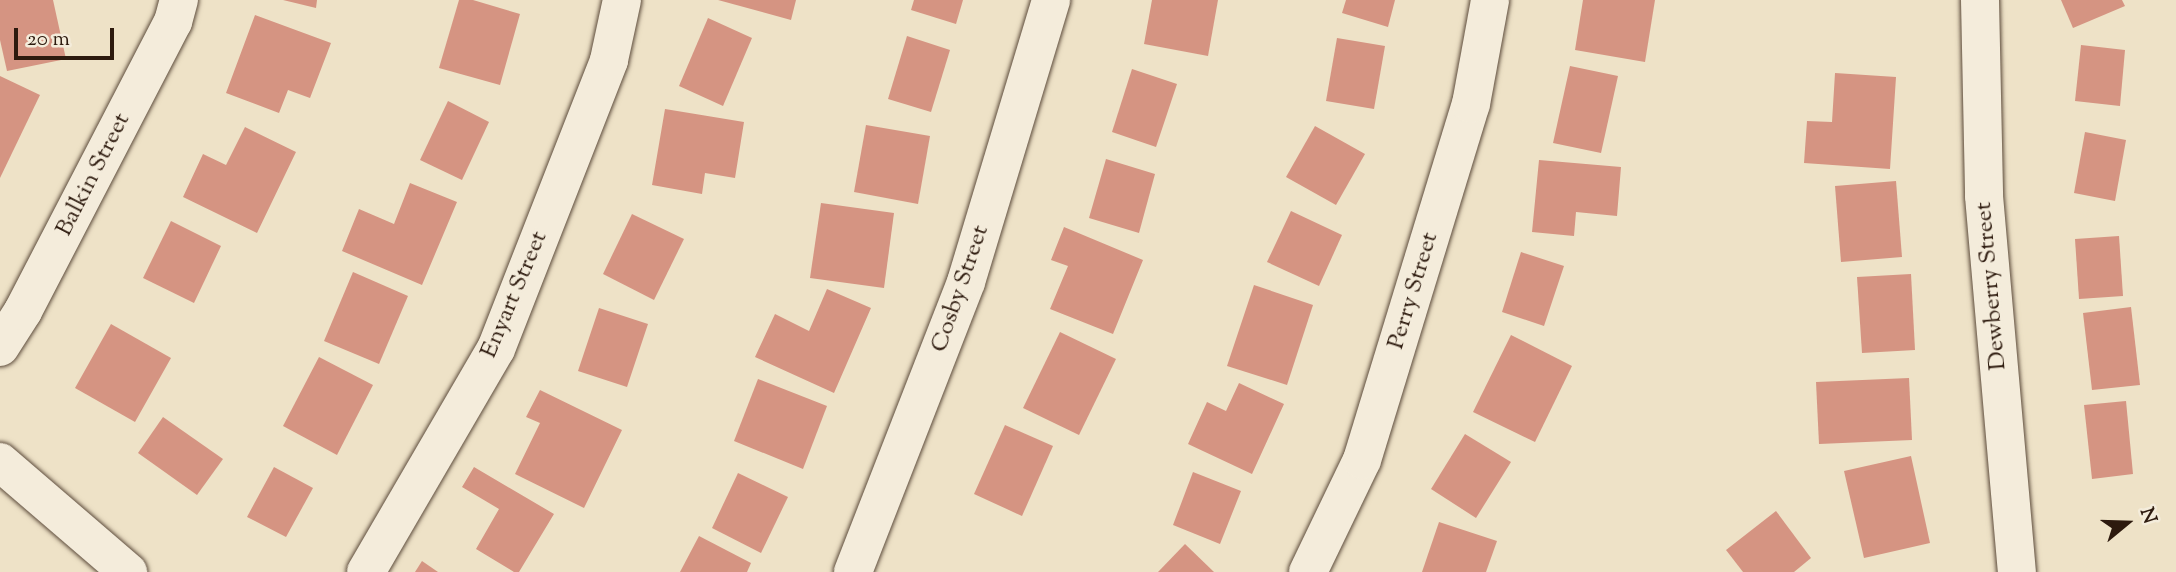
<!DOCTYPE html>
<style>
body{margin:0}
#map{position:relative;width:2176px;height:572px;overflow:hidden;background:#eee2c7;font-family:"Sorts Mill Goudy",serif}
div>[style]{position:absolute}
.building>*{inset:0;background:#d59482}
.roads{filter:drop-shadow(0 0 2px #5d4c3c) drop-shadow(0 0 2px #5d4c3c)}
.minor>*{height:38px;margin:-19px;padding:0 19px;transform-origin:19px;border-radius:19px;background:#f4ecdb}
span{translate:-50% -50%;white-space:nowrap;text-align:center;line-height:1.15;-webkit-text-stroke:5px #f4ecdb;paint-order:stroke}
.street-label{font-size:24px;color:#2d1a0e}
.north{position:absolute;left:2092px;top:488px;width:70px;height:70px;-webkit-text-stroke:5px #f4ecdb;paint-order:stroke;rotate:71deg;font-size:19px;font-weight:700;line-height:28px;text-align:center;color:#2d1a0e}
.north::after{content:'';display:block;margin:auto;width:24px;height:32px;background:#2d1a0e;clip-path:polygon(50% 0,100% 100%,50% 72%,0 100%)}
.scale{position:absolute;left:14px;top:28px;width:100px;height:32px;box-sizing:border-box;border:4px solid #2d1a0e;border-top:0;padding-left:9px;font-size:21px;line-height:24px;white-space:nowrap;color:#2d1a0e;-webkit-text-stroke:5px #f4ecdb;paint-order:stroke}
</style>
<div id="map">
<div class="building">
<div style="clip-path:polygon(0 0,53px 0,66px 59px,7px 71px,0 40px)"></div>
<div style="clip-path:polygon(283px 0,317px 0,316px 8px)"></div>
<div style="clip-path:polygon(459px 0,473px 0,520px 14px,500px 85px,439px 68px)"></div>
<div style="clip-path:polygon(718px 0,796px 0,791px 20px)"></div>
<div style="clip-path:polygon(914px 0,963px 0,956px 24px,911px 10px)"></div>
<div style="clip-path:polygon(1152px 0,1218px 0,1208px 56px,1144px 44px)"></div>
<div style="clip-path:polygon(1346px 0,1395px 0,1388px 27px,1342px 13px)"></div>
<div style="clip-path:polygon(1583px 0,1655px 0,1645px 62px,1575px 50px)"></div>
<div style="clip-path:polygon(2061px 0,2122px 0,2125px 6px,2073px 28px)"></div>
<div style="clip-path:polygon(255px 15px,331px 43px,310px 98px,288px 90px,279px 113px,226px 93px)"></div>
<div style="clip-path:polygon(708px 18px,752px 38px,723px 106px,679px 86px)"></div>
<div style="clip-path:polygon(907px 36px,950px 50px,931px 112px,888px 99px)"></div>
<div style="clip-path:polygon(1337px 38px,1385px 46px,1374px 109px,1326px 101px)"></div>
<div style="clip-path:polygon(2081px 45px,2125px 50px,2120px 106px,2075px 101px)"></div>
<div style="clip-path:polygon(1570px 66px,1618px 76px,1601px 153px,1553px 143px)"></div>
<div style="clip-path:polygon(1132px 69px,1177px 84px,1156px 147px,1112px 132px)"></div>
<div style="clip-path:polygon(1835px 73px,1896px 77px,1890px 169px,1804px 163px,1807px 121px,1832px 122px)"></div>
<div style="clip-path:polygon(0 76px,40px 95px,0 178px)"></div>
<div style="clip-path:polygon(448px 101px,489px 122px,462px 180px,420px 160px)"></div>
<div style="clip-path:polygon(665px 109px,744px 122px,735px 178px,705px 173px,702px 194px,652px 185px)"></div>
<div style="clip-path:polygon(866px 125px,930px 136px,918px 204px,854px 192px)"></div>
<div style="clip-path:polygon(1315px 126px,1365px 154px,1336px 205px,1286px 177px)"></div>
<div style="clip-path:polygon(245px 127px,296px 152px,257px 233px,183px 197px,203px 154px,226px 165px)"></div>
<div style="clip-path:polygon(2085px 132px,2126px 140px,2115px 201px,2074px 193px)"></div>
<div style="clip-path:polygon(1106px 159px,1155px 174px,1139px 233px,1089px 218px)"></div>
<div style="clip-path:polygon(1539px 160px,1621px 167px,1617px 216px,1576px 212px,1574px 236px,1532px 232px)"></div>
<div style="clip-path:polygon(1896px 181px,1902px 257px,1841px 262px,1835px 186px)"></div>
<div style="clip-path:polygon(410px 183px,457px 202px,422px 285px,342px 251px,359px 209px,394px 224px)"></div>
<div style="clip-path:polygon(821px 203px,894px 213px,884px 288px,810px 278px)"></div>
<div style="clip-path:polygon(1291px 211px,1342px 235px,1319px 286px,1267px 262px)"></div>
<div style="clip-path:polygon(632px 214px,684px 239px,654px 300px,603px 274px)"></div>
<div style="clip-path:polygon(171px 221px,221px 246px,194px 303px,143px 278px)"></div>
<div style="clip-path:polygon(1064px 227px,1143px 260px,1113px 334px,1050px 309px,1068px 266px,1051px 260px)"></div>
<div style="clip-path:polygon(2119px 236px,2123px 296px,2079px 299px,2075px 239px)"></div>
<div style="clip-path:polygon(1521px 252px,1564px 266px,1544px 326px,1502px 312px)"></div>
<div style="clip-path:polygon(353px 272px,408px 296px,379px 364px,324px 341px)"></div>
<div style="clip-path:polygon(1911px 274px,1915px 350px,1862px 353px,1857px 277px)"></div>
<div style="clip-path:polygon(1254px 285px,1313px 305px,1287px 385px,1227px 366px)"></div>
<div style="clip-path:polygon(827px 289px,871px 308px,834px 393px,755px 357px,775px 314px,809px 331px)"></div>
<div style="clip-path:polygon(2131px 307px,2140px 385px,2092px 390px,2083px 313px)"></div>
<div style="clip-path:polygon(599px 308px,648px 324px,627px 387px,578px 371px)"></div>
<div style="clip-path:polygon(111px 324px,171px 358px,135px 422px,75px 388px)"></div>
<div style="clip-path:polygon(1060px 332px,1116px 359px,1079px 435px,1023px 408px)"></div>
<div style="clip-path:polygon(1511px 335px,1572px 366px,1535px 442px,1473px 412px)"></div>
<div style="clip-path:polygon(319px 357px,373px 385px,337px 455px,283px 426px)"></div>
<div style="clip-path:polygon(1909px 378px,1912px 440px,1819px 444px,1816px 382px)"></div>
<div style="clip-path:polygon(758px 379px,827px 406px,803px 469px,734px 441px)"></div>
<div style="clip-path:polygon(1239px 383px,1284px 404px,1252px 474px,1188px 444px,1207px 402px,1226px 411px)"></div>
<div style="clip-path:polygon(540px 390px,622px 430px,584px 508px,515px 474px,540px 423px,526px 417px)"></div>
<div style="clip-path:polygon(2126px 401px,2133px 474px,2092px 479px,2084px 405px)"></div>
<div style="clip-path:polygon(163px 417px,223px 459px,197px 495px,138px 453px)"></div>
<div style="clip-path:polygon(1005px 425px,1053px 446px,1022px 516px,974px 494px)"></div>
<div style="clip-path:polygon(1465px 434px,1511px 462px,1476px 518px,1431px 489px)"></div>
<div style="clip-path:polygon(1911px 456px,1930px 543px,1864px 558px,1844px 471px)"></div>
<div style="clip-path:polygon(274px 467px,313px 488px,286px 537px,247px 517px)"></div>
<div style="clip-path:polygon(474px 467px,554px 514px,519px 572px,514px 572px,476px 549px,499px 509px,462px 487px)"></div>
<div style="clip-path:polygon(1193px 472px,1241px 491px,1220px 544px,1173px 525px)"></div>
<div style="clip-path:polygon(738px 473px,788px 497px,761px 553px,712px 528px)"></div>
<div style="clip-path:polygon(1776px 511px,1811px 558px,1794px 572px,1743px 572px,1726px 550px)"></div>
<div style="clip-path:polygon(1439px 522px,1497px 541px,1486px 572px,1422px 572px)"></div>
<div style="clip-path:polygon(699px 536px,751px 563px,747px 572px,680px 572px)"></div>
<div style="clip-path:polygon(1185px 544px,1214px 572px,1158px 572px)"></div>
<div style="clip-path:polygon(422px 561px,438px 572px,415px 572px)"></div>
</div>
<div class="roads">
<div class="minor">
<div style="left:1980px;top:0;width:196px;rotate:88.8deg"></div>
<div style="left:1984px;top:196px;width:377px;rotate:85deg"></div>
<div style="left:0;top:347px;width:43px;rotate:-57.4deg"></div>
<div style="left:23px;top:311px;width:326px;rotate:-62.6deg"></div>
<div style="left:173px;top:22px;width:23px;rotate:-75deg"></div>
<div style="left:0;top:462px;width:169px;rotate:40.7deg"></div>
<div style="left:366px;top:572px;width:258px;rotate:-59.8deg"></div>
<div style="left:496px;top:349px;width:310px;rotate:-68.6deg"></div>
<div style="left:609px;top:60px;width:61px;rotate:-77.8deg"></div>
<div style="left:853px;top:572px;width:311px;rotate:-68.7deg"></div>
<div style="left:966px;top:282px;width:295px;rotate:-73.2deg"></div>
<div style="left:1308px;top:572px;width:124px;rotate:-64.3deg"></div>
<div style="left:1362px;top:460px;width:372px;rotate:-73deg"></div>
<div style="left:1471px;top:104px;width:106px;rotate:-79.6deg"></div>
</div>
</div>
<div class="street-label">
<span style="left:94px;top:175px;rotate:-63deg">Balkin Street</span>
<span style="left:1992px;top:286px;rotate:-95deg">Dewberry Street</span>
<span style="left:961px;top:289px;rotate:-71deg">Cosby Street</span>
<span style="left:1414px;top:291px;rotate:-73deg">Perry Street</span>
<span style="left:515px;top:295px;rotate:-67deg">Enyart Street</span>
</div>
<div class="north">N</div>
<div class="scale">20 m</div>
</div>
